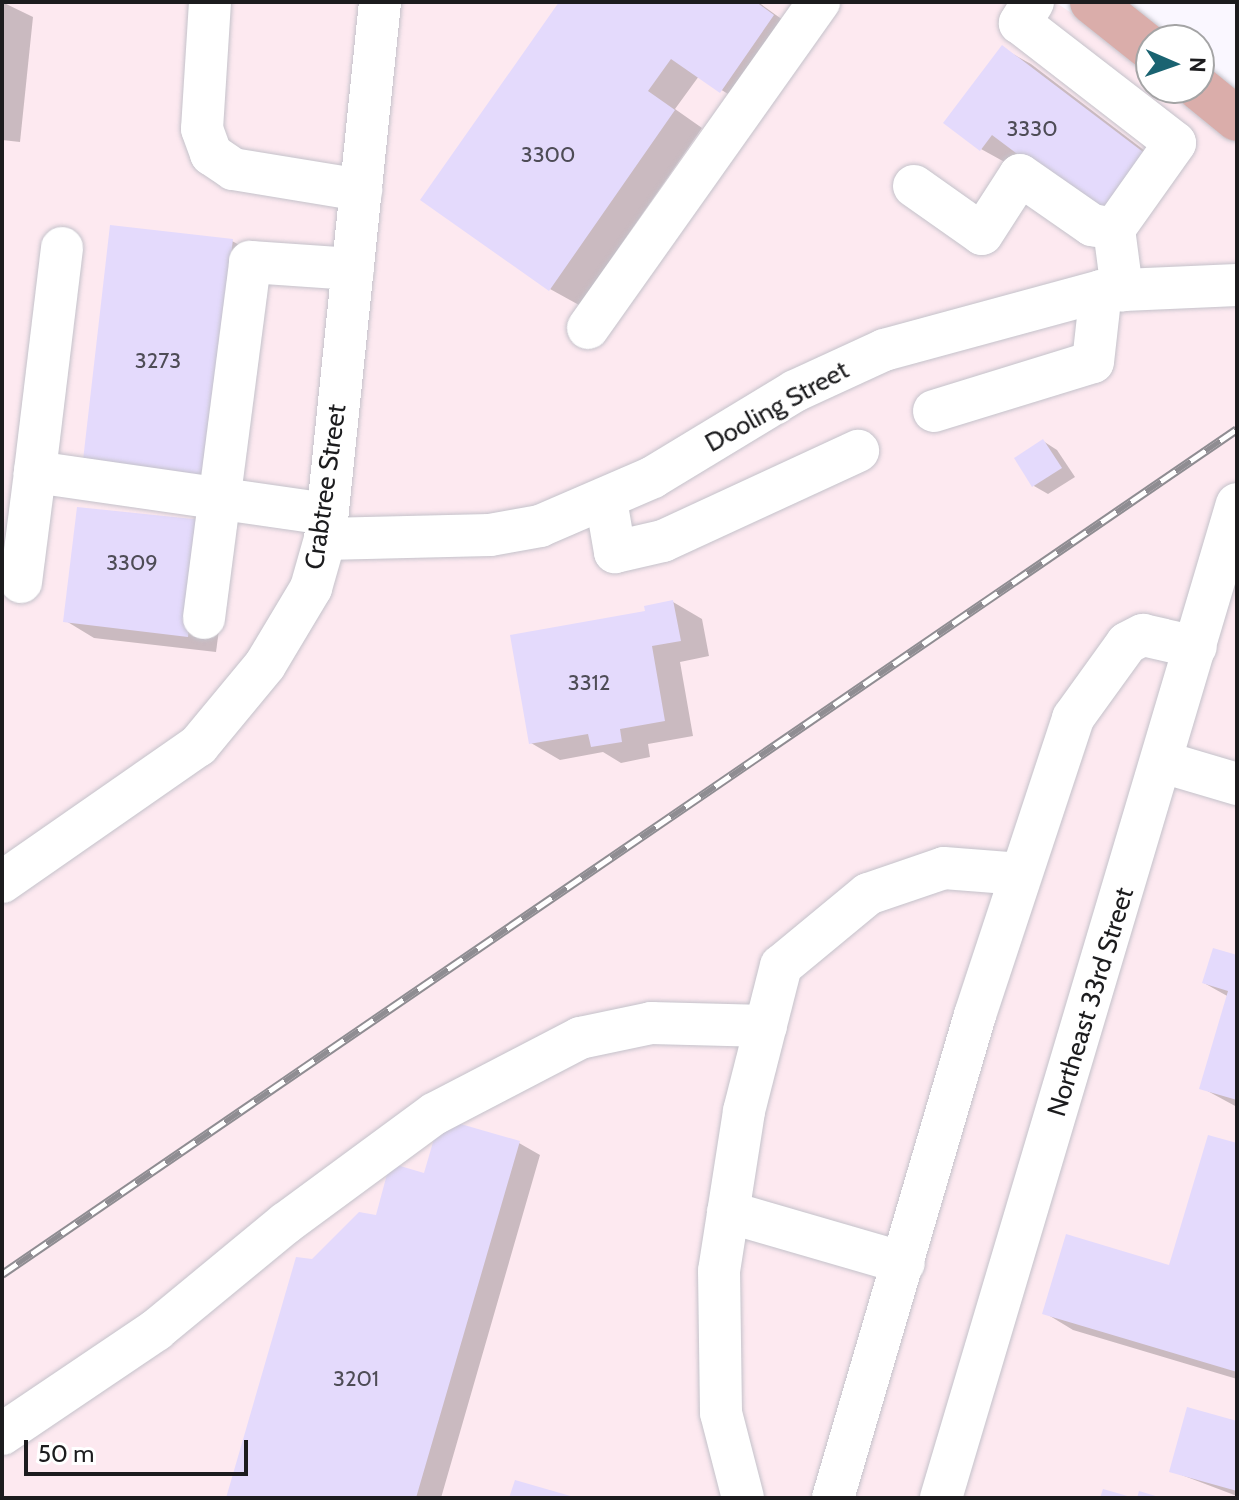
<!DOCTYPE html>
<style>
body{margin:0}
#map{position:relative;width:1239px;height:1500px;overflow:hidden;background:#faf7ff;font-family:Cabin,sans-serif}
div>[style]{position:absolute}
.industrial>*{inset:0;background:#fde9f0}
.shadow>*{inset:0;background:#0003}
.building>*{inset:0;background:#e4dafc}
.roads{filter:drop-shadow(0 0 2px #c4c2ca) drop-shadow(0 0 2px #c4c2ca)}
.minor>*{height:42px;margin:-21px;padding:0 21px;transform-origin:21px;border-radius:21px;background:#fff}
.major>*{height:44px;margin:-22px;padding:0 22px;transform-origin:22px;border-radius:22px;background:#daadaa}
.rail>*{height:9px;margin-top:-4.5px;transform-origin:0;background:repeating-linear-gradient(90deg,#fff 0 18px,#8f8d92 0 36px);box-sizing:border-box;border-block:2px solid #8f8d92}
span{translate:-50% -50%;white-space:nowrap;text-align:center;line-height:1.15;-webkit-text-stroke:6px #fff;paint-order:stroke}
.number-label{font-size:22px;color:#4e4c56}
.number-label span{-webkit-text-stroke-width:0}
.street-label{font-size:26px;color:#1c1c1e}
.frame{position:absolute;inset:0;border:4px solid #1c1c1e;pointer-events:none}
.north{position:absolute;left:1135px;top:24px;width:80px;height:80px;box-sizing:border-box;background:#fff;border:2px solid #a4a4a5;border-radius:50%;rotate:92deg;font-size:22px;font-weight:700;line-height:32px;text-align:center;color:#1c1c1e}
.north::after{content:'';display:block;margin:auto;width:28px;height:36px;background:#1a6371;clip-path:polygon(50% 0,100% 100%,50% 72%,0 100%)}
.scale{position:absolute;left:24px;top:1440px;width:224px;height:36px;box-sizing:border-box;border:4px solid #1c1c1e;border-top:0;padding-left:10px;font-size:24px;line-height:28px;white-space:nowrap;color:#1c1c1e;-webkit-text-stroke:6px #fff;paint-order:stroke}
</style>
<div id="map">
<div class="industrial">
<div style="clip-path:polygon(2px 2px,1055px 2px,1151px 66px,1151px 88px,1184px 88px,1237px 123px,1237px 1498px,2px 1498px)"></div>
</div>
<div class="shadow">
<div style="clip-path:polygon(2px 2px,33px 17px,20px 142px,2px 140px)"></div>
<div style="clip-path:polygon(561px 2px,758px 2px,801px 33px,749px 107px,699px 76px,675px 109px,702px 128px,579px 305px,550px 289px)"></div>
<div style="clip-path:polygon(1002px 48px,1031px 64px,1174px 173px,1019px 153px,1010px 165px,981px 149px)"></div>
<div style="clip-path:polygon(232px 241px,261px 257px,113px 484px)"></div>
<div style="clip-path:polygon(1043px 441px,1057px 450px,1075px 477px,1048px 494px,1034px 486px)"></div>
<div style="clip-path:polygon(231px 539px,216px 652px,94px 638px,66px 621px)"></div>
<div style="clip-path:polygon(673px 602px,702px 619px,709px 656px,680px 662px,693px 736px,648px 744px,650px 757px,621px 763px,603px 752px,560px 760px,531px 743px,647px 613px)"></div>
<div style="clip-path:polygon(1237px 957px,1237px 1107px,1202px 1088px,1229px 997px,1204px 983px)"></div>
<div style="clip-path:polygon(519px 1143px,540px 1155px,441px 1498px,228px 1498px,312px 1261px,378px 1217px,426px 1175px)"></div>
<div style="clip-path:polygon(1237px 1146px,1237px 1379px,1073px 1330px,1045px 1313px,1171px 1267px)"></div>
<div style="clip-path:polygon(1237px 1423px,1237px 1496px,1171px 1471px)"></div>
</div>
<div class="building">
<div style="clip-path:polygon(559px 2px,756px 2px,774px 15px,720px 93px,671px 59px,648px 91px,675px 110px,549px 291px,420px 200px)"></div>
<div style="clip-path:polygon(1002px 45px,1147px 155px,1100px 216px,992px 135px,980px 151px,943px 123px)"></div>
<div style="clip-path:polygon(110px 225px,233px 239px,205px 483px,82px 469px)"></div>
<div style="clip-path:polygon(1043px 439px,1062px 468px,1032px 487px,1014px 458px)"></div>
<div style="clip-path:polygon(77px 507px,203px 520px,188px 637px,63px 622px)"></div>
<div style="clip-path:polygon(673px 600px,681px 641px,652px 646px,665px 721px,620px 729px,622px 742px,591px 747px,588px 734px,529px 744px,510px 635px,645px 611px,644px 606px)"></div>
<div style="clip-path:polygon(1213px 948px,1237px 955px,1237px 1100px,1199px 1089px,1228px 991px,1202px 983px)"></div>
<div style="clip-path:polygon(440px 1118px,520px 1141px,416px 1498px,226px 1498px,296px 1257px,312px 1259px,359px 1212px,376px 1215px,390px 1163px,424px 1173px)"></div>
<div style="clip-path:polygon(1208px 1135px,1237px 1143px,1237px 1372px,1042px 1314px,1066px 1234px,1169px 1265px)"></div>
<div style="clip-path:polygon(1187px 1407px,1237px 1421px,1237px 1491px,1169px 1472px)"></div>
<div style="clip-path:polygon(515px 1480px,574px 1497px,574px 1498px,509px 1498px)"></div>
<div style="clip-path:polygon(1103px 1489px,1131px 1497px,1131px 1498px,1100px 1498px)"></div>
<div style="clip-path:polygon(1139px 1491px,1159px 1497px,1159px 1498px,1137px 1498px)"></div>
</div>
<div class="roads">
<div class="minor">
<div style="left:210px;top:2px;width:127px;rotate:93.6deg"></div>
<div style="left:202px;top:129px;width:27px;rotate:70deg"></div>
<div style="left:211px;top:154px;width:27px;rotate:34deg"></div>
<div style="left:233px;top:169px;width:130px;rotate:9.3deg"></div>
<div style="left:1033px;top:2px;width:25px;rotate:122deg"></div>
<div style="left:1020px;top:23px;width:196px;rotate:37.7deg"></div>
<div style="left:1175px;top:143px;width:105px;rotate:125.3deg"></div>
<div style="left:1114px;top:229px;width:62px;rotate:82.5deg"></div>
<div style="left:914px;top:186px;width:83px;rotate:35.2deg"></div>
<div style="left:982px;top:234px;width:70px;rotate:-57.2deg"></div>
<div style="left:1020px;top:175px;width:88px;rotate:34.8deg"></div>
<div style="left:1092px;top:225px;width:22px;rotate:10deg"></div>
<div style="left:62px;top:248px;width:226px;rotate:96.9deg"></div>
<div style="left:35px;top:472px;width:295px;rotate:8.2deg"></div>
<div style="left:588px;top:328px;width:400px;rotate:-54.7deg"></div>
<div style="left:934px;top:411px;width:166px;rotate:-17.1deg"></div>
<div style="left:1093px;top:362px;width:71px;rotate:-83.6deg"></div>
<div style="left:606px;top:500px;width:53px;rotate:80.2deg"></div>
<div style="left:615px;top:552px;width:49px;rotate:-12.9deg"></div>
<div style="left:663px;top:541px;width:215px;rotate:-24.8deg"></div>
<div style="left:325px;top:539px;width:165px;rotate:-1.4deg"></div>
<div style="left:490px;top:535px;width:51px;rotate:-10.2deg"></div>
<div style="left:540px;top:526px;width:123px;rotate:-23.4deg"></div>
<div style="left:653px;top:477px;width:166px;rotate:-31.2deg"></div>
<div style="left:795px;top:391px;width:98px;rotate:-24.7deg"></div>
<div style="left:884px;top:350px;width:225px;rotate:-15.2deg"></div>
<div style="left:1101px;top:291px;width:136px;rotate:-2.5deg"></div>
<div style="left:21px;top:582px;width:111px;rotate:-82.7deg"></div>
<div style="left:204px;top:618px;width:359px;rotate:-82.6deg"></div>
<div style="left:250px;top:262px;width:103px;rotate:3.9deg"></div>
<div style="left:1163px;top:762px;width:77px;rotate:16.6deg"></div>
<div style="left:2px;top:882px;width:239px;rotate:-34.8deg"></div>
<div style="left:198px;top:746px;width:105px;rotate:-50.4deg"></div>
<div style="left:265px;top:665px;width:90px;rotate:-59.1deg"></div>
<div style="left:311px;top:588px;width:51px;rotate:-74.1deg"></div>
<div style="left:325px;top:539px;width:540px;rotate:-84.15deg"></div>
<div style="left:728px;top:1212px;width:183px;rotate:16.2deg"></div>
<div style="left:2px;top:1434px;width:186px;rotate:-34deg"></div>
<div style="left:156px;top:1330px;width:168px;rotate:-39.5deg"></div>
<div style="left:286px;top:1223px;width:184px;rotate:-36.4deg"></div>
<div style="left:434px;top:1114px;width:165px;rotate:-27.5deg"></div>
<div style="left:580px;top:1038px;width:73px;rotate:-11.9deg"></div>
<div style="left:651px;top:1023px;width:115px;rotate:1.5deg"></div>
<div style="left:743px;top:1498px;width:88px;rotate:-104.5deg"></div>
<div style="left:721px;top:1413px;width:142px;rotate:-90.8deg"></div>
<div style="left:719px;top:1271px;width:162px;rotate:-81.1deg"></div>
<div style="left:744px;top:1111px;width:150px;rotate:-75.7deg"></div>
<div style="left:781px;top:966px;width:113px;rotate:-39.6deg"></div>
<div style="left:868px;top:894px;width:80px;rotate:-18.9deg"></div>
<div style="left:944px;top:868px;width:77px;rotate:4.5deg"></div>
<div style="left:833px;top:1498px;width:503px;rotate:-73.62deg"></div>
<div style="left:975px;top:1015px;width:313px;rotate:-71.7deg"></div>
<div style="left:1073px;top:718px;width:92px;rotate:-54.2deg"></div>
<div style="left:1127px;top:643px;width:18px;rotate:-27deg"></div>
<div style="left:1143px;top:635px;width:54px;rotate:12.8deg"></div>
<div style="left:941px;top:1498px;width:1037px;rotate:-73.42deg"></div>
</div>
<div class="major">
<div style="left:1092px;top:2px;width:75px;rotate:38.5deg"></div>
<div style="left:1199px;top:88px;width:49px;rotate:39.2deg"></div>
</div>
</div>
<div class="rail">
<div style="left:2px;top:1274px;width:1496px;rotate:-34.38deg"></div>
</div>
<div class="number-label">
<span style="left:1032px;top:129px">3330</span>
<span style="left:548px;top:155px">3300</span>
<span style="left:158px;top:361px">3273</span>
<span style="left:132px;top:563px">3309</span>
<span style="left:589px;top:683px">3312</span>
<span style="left:356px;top:1379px">3201</span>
</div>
<div class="street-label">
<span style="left:777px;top:407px;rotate:-29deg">Dooling Street</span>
<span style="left:326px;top:487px;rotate:-82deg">Crabtree Street</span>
<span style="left:1091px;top:1002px;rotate:-73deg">Northeast 33rd Street</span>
</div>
<div class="frame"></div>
<div class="north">N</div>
<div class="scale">50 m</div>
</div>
